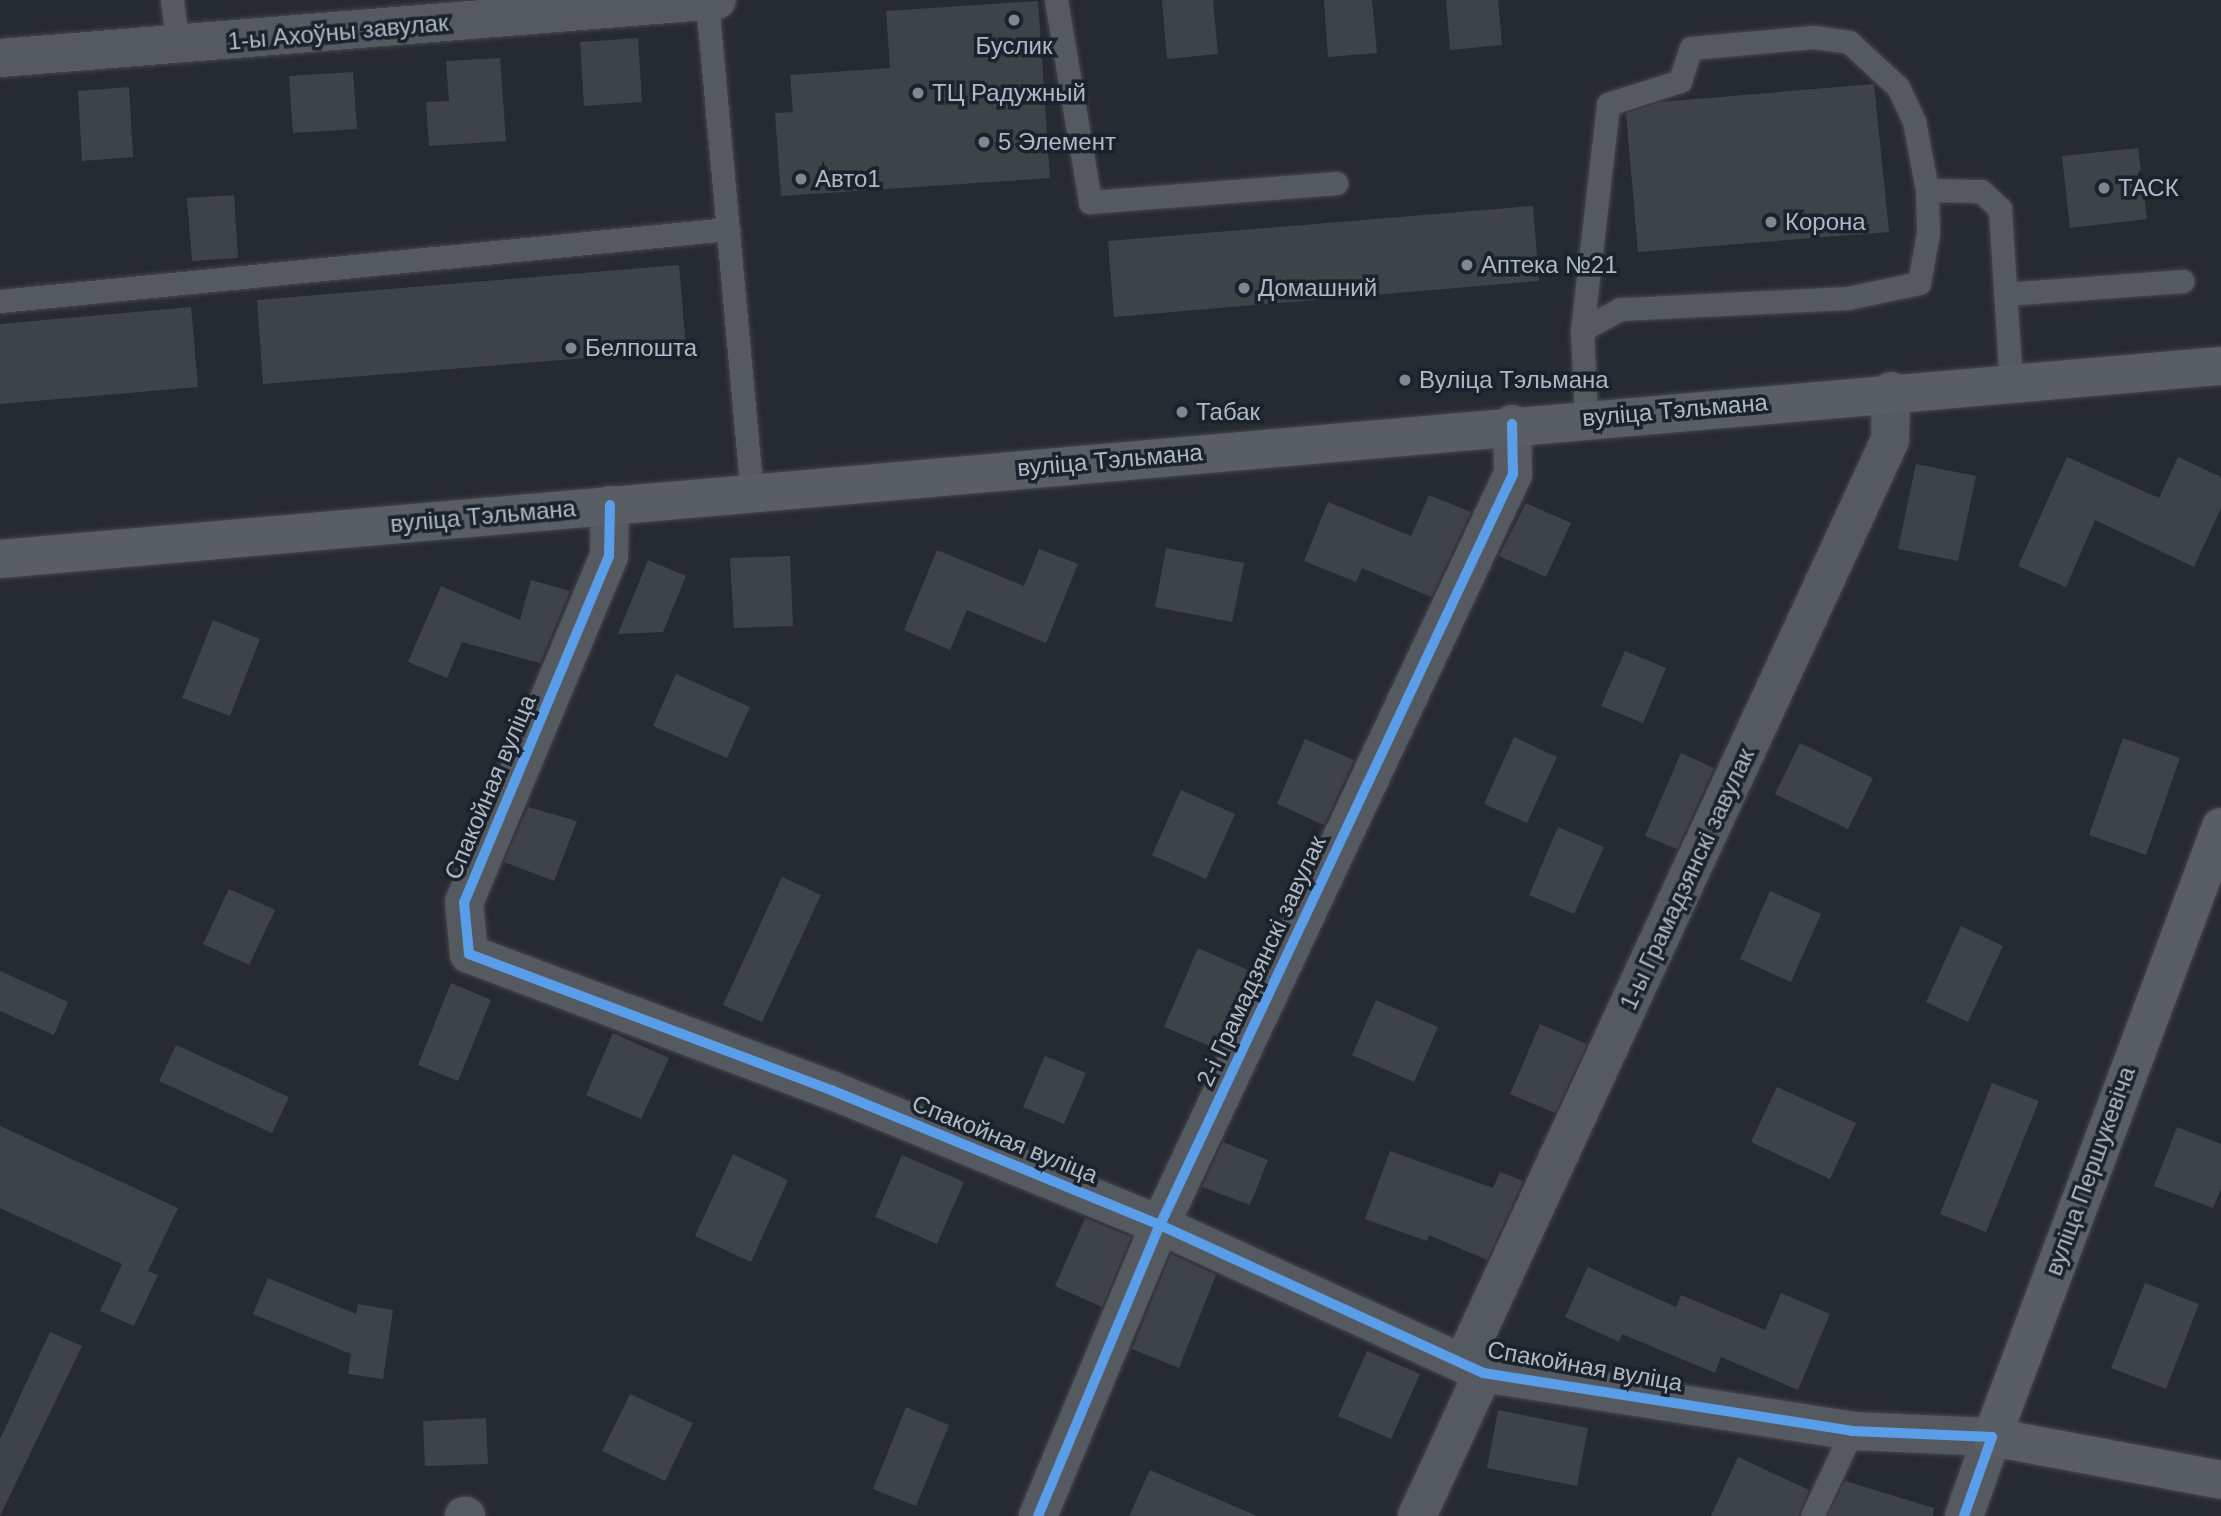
<!DOCTYPE html>
<meta charset="utf-8">
<style>
body{margin:0}
#map{position:relative;width:2221px;height:1516px;overflow:hidden;background:#262b31;font-family:Helvetica,sans-serif}
div>[style]{position:absolute}
.building>*{inset:0;background:#3e4348}
.roads{filter:drop-shadow(0 0 2px #44474c) drop-shadow(0 0 2px #44474c)}
.service>*{height:23px;margin:-11.5px;padding:0 11.5px;transform-origin:11.5px;border-radius:11.5px;background:#555a60}
.minor>*{height:38px;margin:-19px;padding:0 19px;transform-origin:19px;border-radius:19px;background:#555a60}
.secondary>*{height:38px;margin:-19px;padding:0 19px;transform-origin:19px;border-radius:19px;background:#595e64}
.cycleway>*{height:10px;margin:-5px;padding:0 5px;transform-origin:5px;border-radius:5px;background:#5a9eea}
.dots>*{width:19px;height:19px;translate:-50% -50%;box-sizing:border-box;border:4px solid #1a222b;border-radius:50%}
span{translate:-50% -50%;white-space:nowrap;text-align:center;line-height:1.15;-webkit-text-stroke:7px #1a222b;paint-order:stroke}
.street-label{font-size:24px;color:#afb8c3}
.poi-label{font-size:24px;color:#afb8c3}
.left{translate:0 -50%;text-align:left}
</style>
<div id="map">
<div class="building">
<div style="clip-path:polygon(1162px 0,1213px 0,1218px 54px,1167px 59px)"></div>
<div style="clip-path:polygon(1324px 0,1372px 0,1377px 53px,1328px 57px)"></div>
<div style="clip-path:polygon(1446px 0,1498px 0,1502px 45px,1450px 50px)"></div>
<div style="clip-path:polygon(1038px 1px,1050px 178px,781px 196px,775px 113px,793px 112px,790px 75px,890px 68px,886px 11px)"></div>
<div style="clip-path:polygon(638px 38px,642px 102px,584px 106px,580px 42px)"></div>
<div style="clip-path:polygon(500px 58px,506px 141px,429px 146px,426px 102px,449px 101px,446px 61px)"></div>
<div style="clip-path:polygon(353px 72px,357px 129px,293px 133px,289px 76px)"></div>
<div style="clip-path:polygon(1874px 84px,1889px 232px,1638px 252px,1626px 113px,1660px 102px)"></div>
<div style="clip-path:polygon(129px 87px,133px 157px,82px 161px,78px 91px)"></div>
<div style="clip-path:polygon(2138px 148px,2147px 219px,2070px 228px,2062px 156px)"></div>
<div style="clip-path:polygon(234px 195px,238px 258px,192px 261px,187px 198px)"></div>
<div style="clip-path:polygon(1533px 206px,1539px 281px,1114px 317px,1108px 241px)"></div>
<div style="clip-path:polygon(679px 265px,686px 350px,263px 384px,257px 300px)"></div>
<div style="clip-path:polygon(191px 307px,198px 387px,0 404px,0 324px)"></div>
<div style="clip-path:polygon(2067px 457px,2159px 498px,2178px 457px,2221px 477px,2221px 508px,2194px 567px,2095px 520px,2066px 587px,2018px 566px)"></div>
<div style="clip-path:polygon(1916px 464px,1976px 476px,1958px 561px,1898px 549px)"></div>
<div style="clip-path:polygon(1429px 495px,1471px 512px,1431px 597px,1362px 568px,1356px 582px,1304px 561px,1328px 502px,1411px 536px)"></div>
<div style="clip-path:polygon(1526px 503px,1571px 523px,1546px 577px,1499px 556px)"></div>
<div style="clip-path:polygon(1166px 548px,1244px 563px,1232px 622px,1155px 607px)"></div>
<div style="clip-path:polygon(1039px 549px,1078px 564px,1046px 643px,967px 610px,950px 650px,904px 630px,937px 550px,1024px 586px)"></div>
<div style="clip-path:polygon(790px 556px,793px 626px,734px 628px,730px 558px)"></div>
<div style="clip-path:polygon(648px 560px,686px 576px,663px 632px,618px 634px)"></div>
<div style="clip-path:polygon(531px 580px,570px 591px,540px 663px,462px 642px,447px 678px,408px 662px,441px 586px,520px 620px)"></div>
<div style="clip-path:polygon(213px 620px,260px 639px,230px 716px,182px 698px)"></div>
<div style="clip-path:polygon(1625px 651px,1666px 668px,1643px 723px,1601px 706px)"></div>
<div style="clip-path:polygon(676px 674px,750px 707px,727px 758px,653px 726px)"></div>
<div style="clip-path:polygon(1514px 737px,1557px 757px,1527px 823px,1484px 804px)"></div>
<div style="clip-path:polygon(2123px 738px,2180px 758px,2146px 855px,2089px 835px)"></div>
<div style="clip-path:polygon(1305px 739px,1354px 760px,1324px 825px,1277px 804px)"></div>
<div style="clip-path:polygon(1800px 743px,1873px 778px,1848px 829px,1775px 794px)"></div>
<div style="clip-path:polygon(1681px 753px,1714px 768px,1677px 849px,1645px 836px)"></div>
<div style="clip-path:polygon(1181px 790px,1235px 814px,1206px 879px,1152px 855px)"></div>
<div style="clip-path:polygon(528px 807px,577px 821px,554px 881px,504px 862px)"></div>
<div style="clip-path:polygon(1558px 827px,1604px 847px,1574px 914px,1529px 895px)"></div>
<div style="clip-path:polygon(782px 877px,821px 895px,762px 1022px,723px 1005px)"></div>
<div style="clip-path:polygon(229px 889px,275px 910px,249px 965px,203px 944px)"></div>
<div style="clip-path:polygon(1770px 891px,1821px 914px,1791px 982px,1740px 959px)"></div>
<div style="clip-path:polygon(1961px 926px,2003px 946px,1968px 1022px,1926px 1002px)"></div>
<div style="clip-path:polygon(1198px 948px,1250px 971px,1217px 1049px,1164px 1027px)"></div>
<div style="clip-path:polygon(0 971px,68px 1002px,54px 1035px,0 1011px)"></div>
<div style="clip-path:polygon(451px 983px,491px 1000px,458px 1081px,418px 1065px)"></div>
<div style="clip-path:polygon(1376px 1000px,1438px 1027px,1414px 1082px,1352px 1055px)"></div>
<div style="clip-path:polygon(1540px 1024px,1587px 1044px,1555px 1113px,1510px 1094px)"></div>
<div style="clip-path:polygon(613px 1033px,669px 1058px,641px 1119px,586px 1095px)"></div>
<div style="clip-path:polygon(176px 1045px,289px 1097px,272px 1133px,159px 1081px)"></div>
<div style="clip-path:polygon(1045px 1056px,1086px 1073px,1064px 1124px,1023px 1107px)"></div>
<div style="clip-path:polygon(1992px 1083px,2039px 1101px,1986px 1232px,1940px 1214px)"></div>
<div style="clip-path:polygon(1777px 1087px,1856px 1123px,1830px 1179px,1751px 1142px)"></div>
<div style="clip-path:polygon(0 1126px,178px 1208px,148px 1271px,158px 1275px,134px 1326px,100px 1311px,122px 1264px,0 1208px)"></div>
<div style="clip-path:polygon(2177px 1127px,2221px 1144px,2221px 1189px,2213px 1208px,2154px 1186px)"></div>
<div style="clip-path:polygon(1223px 1142px,1268px 1160px,1250px 1205px,1202px 1187px)"></div>
<div style="clip-path:polygon(1390px 1151px,1493px 1188px,1500px 1172px,1523px 1181px,1487px 1260px,1429px 1235px,1427px 1241px,1365px 1219px)"></div>
<div style="clip-path:polygon(733px 1154px,788px 1180px,751px 1262px,695px 1236px)"></div>
<div style="clip-path:polygon(902px 1155px,964px 1182px,937px 1244px,875px 1217px)"></div>
<div style="clip-path:polygon(1085px 1218px,1131px 1237px,1102px 1307px,1055px 1286px)"></div>
<div style="clip-path:polygon(1171px 1254px,1216px 1275px,1179px 1368px,1132px 1349px)"></div>
<div style="clip-path:polygon(1588px 1267px,1676px 1307px,1681px 1295px,1765px 1330px,1781px 1293px,1830px 1314px,1798px 1390px,1721px 1357px,1715px 1373px,1622px 1334px,1619px 1342px,1565px 1317px)"></div>
<div style="clip-path:polygon(268px 1278px,356px 1314px,358px 1304px,393px 1310px,383px 1379px,348px 1374px,351px 1354px,253px 1314px)"></div>
<div style="clip-path:polygon(2145px 1283px,2199px 1304px,2166px 1389px,2111px 1368px)"></div>
<div style="clip-path:polygon(50px 1332px,82px 1346px,0 1516px,0 1439px)"></div>
<div style="clip-path:polygon(1367px 1351px,1420px 1374px,1391px 1439px,1338px 1416px)"></div>
<div style="clip-path:polygon(630px 1394px,693px 1423px,665px 1481px,602px 1451px)"></div>
<div style="clip-path:polygon(906px 1407px,949px 1425px,916px 1506px,873px 1489px)"></div>
<div style="clip-path:polygon(1498px 1410px,1588px 1428px,1577px 1486px,1487px 1468px)"></div>
<div style="clip-path:polygon(486px 1418px,488px 1464px,425px 1466px,423px 1421px)"></div>
<div style="clip-path:polygon(1738px 1457px,1809px 1490px,1798px 1516px,1711px 1516px)"></div>
<div style="clip-path:polygon(1150px 1470px,1257px 1516px,1129px 1516px)"></div>
<div style="clip-path:polygon(1845px 1481px,1934px 1508px,1933px 1516px,1827px 1516px)"></div>
</div>
<div class="roads">
<div class="service">
<div style="left:172px;top:0;width:46px;rotate:82.6deg"></div>
<div style="left:1056px;top:0;width:205px;rotate:80.4deg"></div>
<div style="left:1090px;top:202px;width:247px;rotate:-4.4deg"></div>
<div style="left:707px;top:1px;width:493px;rotate:84.8deg"></div>
<div style="left:1927px;top:190px;width:54px;rotate:1.1deg"></div>
<div style="left:1981px;top:191px;width:26px;rotate:43deg"></div>
<div style="left:2000px;top:209px;width:173px;rotate:86.4deg"></div>
<div style="left:2006px;top:294px;width:177px;rotate:-4.2deg"></div>
<div style="left:0;top:301px;width:732px;rotate:-5.65deg"></div>
<div style="left:1582px;top:330px;width:227px;rotate:-83.4deg"></div>
<div style="left:1608px;top:104px;width:76px;rotate:-17.7deg"></div>
<div style="left:1680px;top:81px;width:35px;rotate:-72deg"></div>
<div style="left:1691px;top:48px;width:123px;rotate:-5.1deg"></div>
<div style="left:1814px;top:37px;width:35px;rotate:8deg"></div>
<div style="left:1849px;top:42px;width:67px;rotate:42.6deg"></div>
<div style="left:1898px;top:87px;width:38px;rotate:65deg"></div>
<div style="left:1914px;top:121px;width:70px;rotate:79.3deg"></div>
<div style="left:1927px;top:190px;width:43px;rotate:88.7deg"></div>
<div style="left:1928px;top:233px;width:51px;rotate:100.2deg"></div>
<div style="left:1919px;top:283px;width:73px;rotate:168.1deg"></div>
<div style="left:1848px;top:298px;width:228px;rotate:177.2deg"></div>
<div style="left:1620px;top:309px;width:43px;rotate:151.1deg"></div>
<div style="left:1582px;top:330px;width:88px;rotate:87.4deg"></div>
<div style="left:1812px;top:1516px;width:94px;rotate:-64.8deg"></div>
</div>
<div class="minor">
<div style="left:0;top:58px;width:719px;rotate:-4.62deg"></div>
<div style="left:610px;top:505px;width:51px;rotate:91.1deg"></div>
<div style="left:609px;top:556px;width:375px;rotate:112.7deg"></div>
<div style="left:464px;top:902px;width:52px;rotate:84.5deg"></div>
<div style="left:469px;top:954px;width:387px;rotate:20.6deg"></div>
<div style="left:831px;top:1090px;width:356px;rotate:22.3deg"></div>
<div style="left:1160px;top:1225px;width:355px;rotate:24.6deg"></div>
<div style="left:1483px;top:1373px;width:374px;rotate:8.9deg"></div>
<div style="left:1852px;top:1431px;width:140px;rotate:2.5deg"></div>
<div style="left:1992px;top:1437px;width:84px;rotate:109.5deg"></div>
<div style="left:1463px;top:1363px;width:1017px;rotate:-65.17deg"></div>
<div style="left:1890px;top:440px;width:49px;rotate:-88.8deg"></div>
<div style="left:464px;top:1516px;width:2px"></div>
<div style="left:1038px;top:1516px;width:316px;rotate:-67.3deg"></div>
<div style="left:1160px;top:1225px;width:830px;rotate:-64.82deg"></div>
<div style="left:1513px;top:474px;width:50px;rotate:-91.1deg"></div>
<div style="left:1417px;top:1516px;width:157px;rotate:-65.2deg"></div>
</div>
<div class="secondary">
<div style="left:0;top:559px;width:2229px;rotate:-4.97deg"></div>
<div style="left:2221px;top:827px;width:652px;rotate:110.58deg"></div>
<div style="left:1992px;top:1437px;width:233px;rotate:10.6deg"></div>
</div>
</div>
<div class="cycleway">
<div style="left:610px;top:505px;width:51px;rotate:91.1deg"></div>
<div style="left:609px;top:556px;width:375px;rotate:112.7deg"></div>
<div style="left:464px;top:902px;width:52px;rotate:84.5deg"></div>
<div style="left:469px;top:954px;width:387px;rotate:20.6deg"></div>
<div style="left:831px;top:1090px;width:356px;rotate:22.3deg"></div>
<div style="left:1160px;top:1225px;width:355px;rotate:24.6deg"></div>
<div style="left:1483px;top:1373px;width:374px;rotate:8.9deg"></div>
<div style="left:1852px;top:1431px;width:140px;rotate:2.5deg"></div>
<div style="left:1992px;top:1437px;width:84px;rotate:109.5deg"></div>
<div style="left:1038px;top:1516px;width:316px;rotate:-67.3deg"></div>
<div style="left:1160px;top:1225px;width:830px;rotate:-64.82deg"></div>
<div style="left:1513px;top:474px;width:50px;rotate:-91.1deg"></div>
</div>
<div class="dots">
<div style="left:1014px;top:20px;background:#7f8790"></div>
<div style="left:918px;top:93px;background:#7f8790"></div>
<div style="left:984px;top:142px;background:#7f8790"></div>
<div style="left:801px;top:179px;background:#7f8790"></div>
<div style="left:2104px;top:188px;background:#7f8790"></div>
<div style="left:1771px;top:222px;background:#7f8790"></div>
<div style="left:1467px;top:265px;background:#7f8790"></div>
<div style="left:1244px;top:288px;background:#7f8790"></div>
<div style="left:571px;top:348px;background:#7f8790"></div>
<div style="left:1405px;top:380px;background:#7f8790"></div>
<div style="left:1182px;top:412px;background:#7f8790"></div>
</div>
<div class="street-label">
<span style="left:338px;top:32px;rotate:-5deg">1-ы Ахоўны завулак</span>
<span style="left:1675px;top:410px;rotate:-5deg">вуліца Тэльмана</span>
<span style="left:1110px;top:460px;rotate:-5deg">вуліца Тэльмана</span>
<span style="left:483px;top:516px;rotate:-5deg">вуліца Тэльмана</span>
<span style="left:490px;top:787px;rotate:-67deg">Спакойная вуліца</span>
<span style="left:1687px;top:879px;rotate:-65deg">1-ы Грамадзянскі завулак</span>
<span style="left:1261px;top:961px;rotate:-65deg">2-і Грамадзянскі завулак</span>
<span style="left:1005px;top:1139px;rotate:22deg">Спакойная вуліца</span>
<span style="left:2090px;top:1171px;rotate:-70deg">вуліца Першукевіча</span>
<span style="left:1585px;top:1366px;rotate:10deg">Спакойная вуліца</span>
</div>
<div class="poi-label">
<span style="left:1014px;top:46px">Буслик</span>
<span class="left" style="left:932px;top:93px">ТЦ Радужный</span>
<span class="left" style="left:998px;top:142px">5 Элемент</span>
<span class="left" style="left:815px;top:179px">Авто1</span>
<span class="left" style="left:2118px;top:188px">ТАСК</span>
<span class="left" style="left:1785px;top:222px">Корона</span>
<span class="left" style="left:1481px;top:265px">Аптека №21</span>
<span class="left" style="left:1258px;top:288px">Домашний</span>
<span class="left" style="left:585px;top:348px">Белпошта</span>
<span class="left" style="left:1419px;top:380px">Вуліца Тэльмана</span>
<span class="left" style="left:1196px;top:412px">Табак</span>
</div>
</div>
